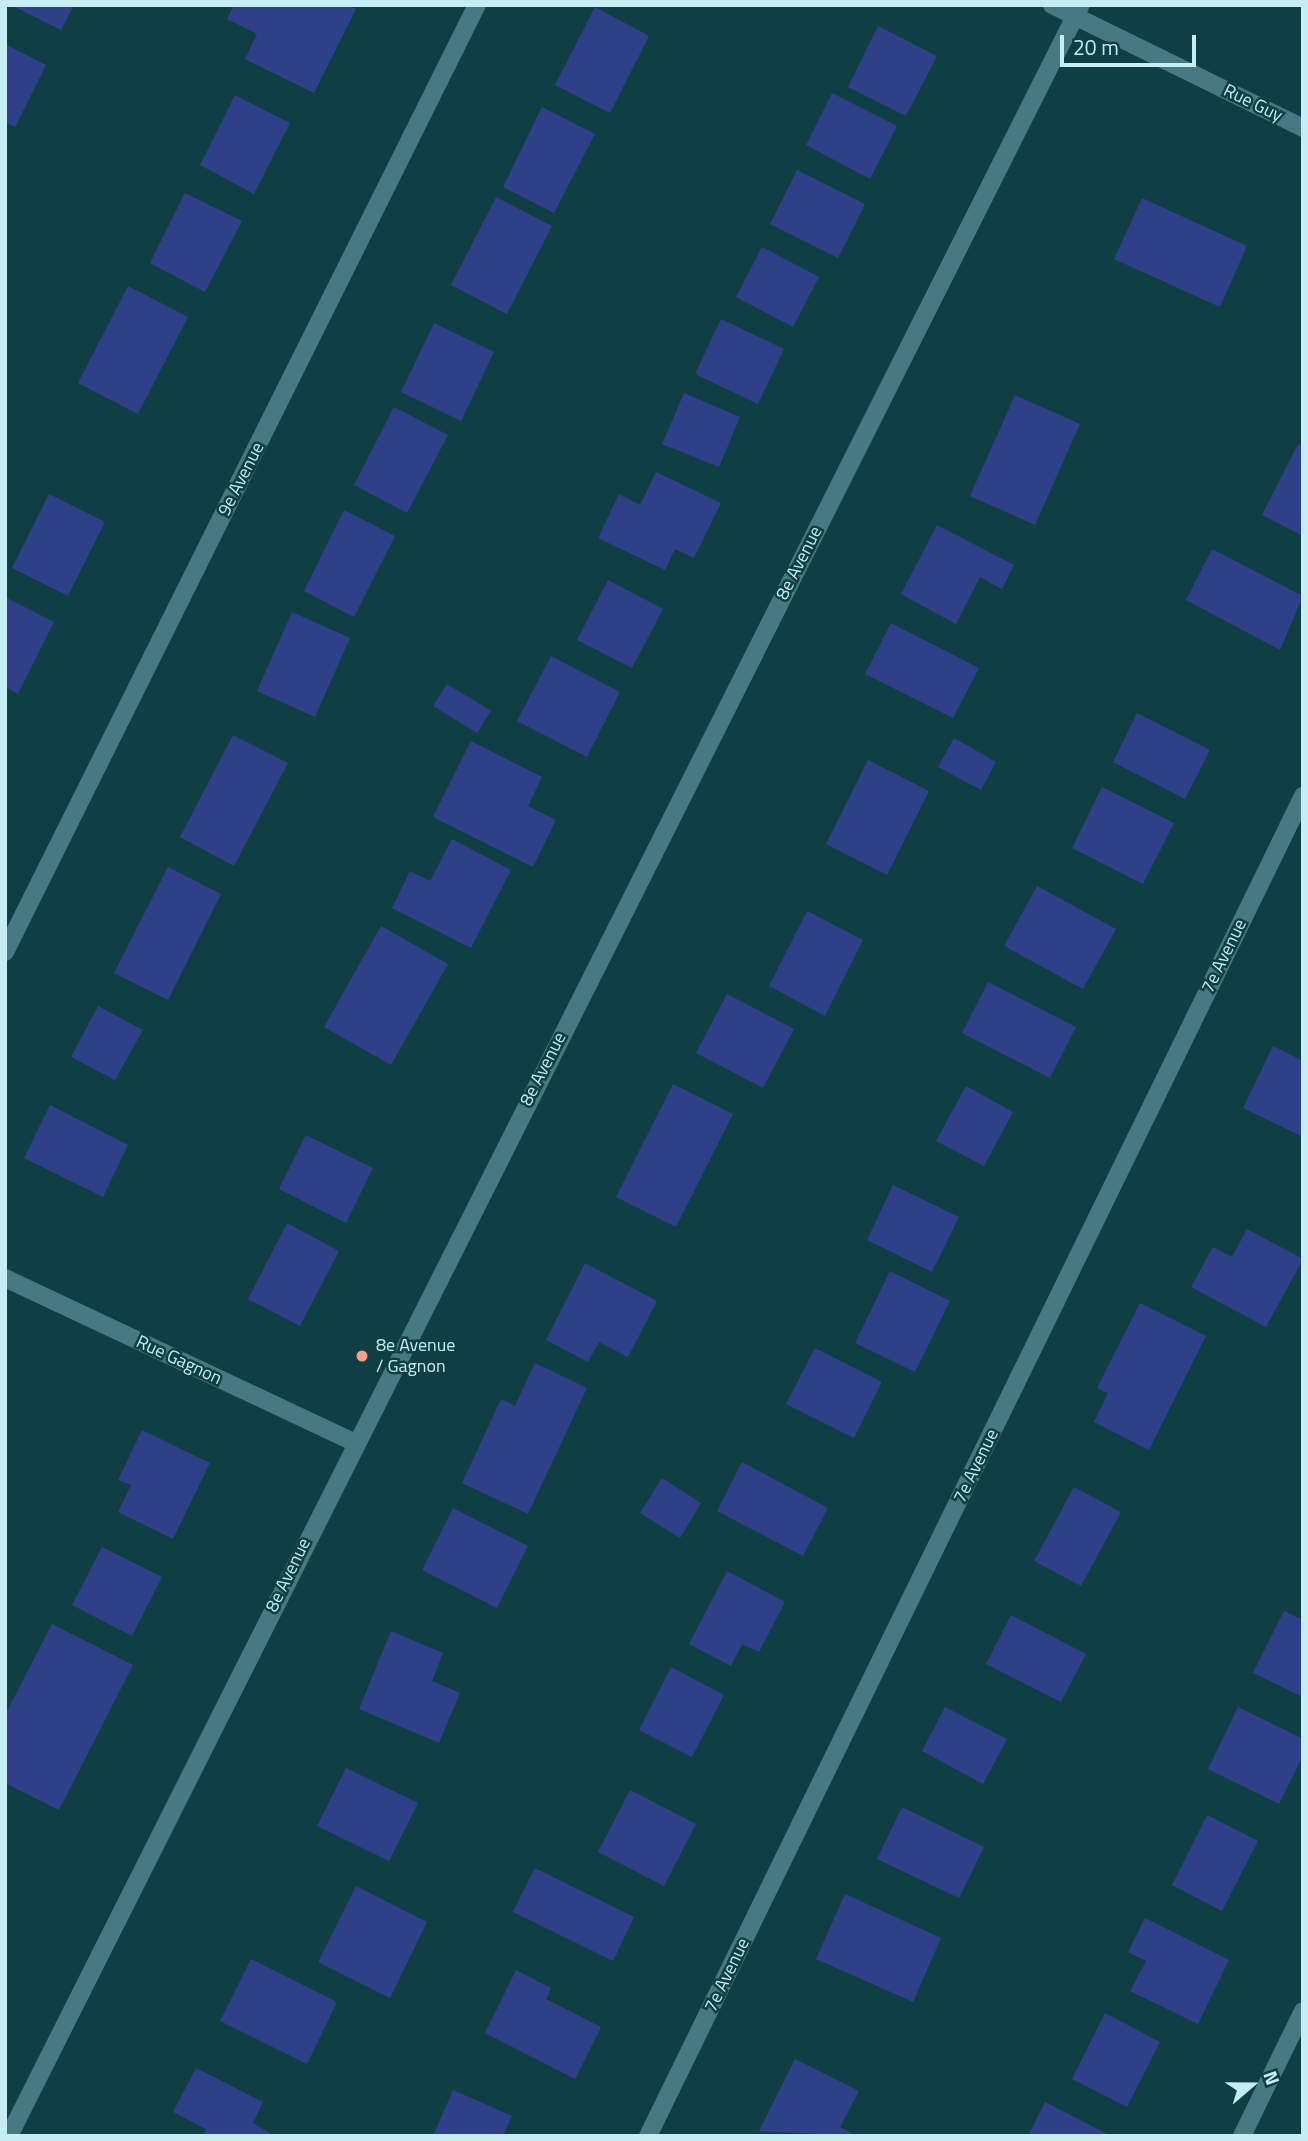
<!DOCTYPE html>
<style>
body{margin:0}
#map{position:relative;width:1308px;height:2141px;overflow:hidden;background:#103e45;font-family:"Titillium Web",sans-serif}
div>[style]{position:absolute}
.building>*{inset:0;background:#2f4089}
.minor>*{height:18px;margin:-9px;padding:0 9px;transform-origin:9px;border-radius:9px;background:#477982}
.dots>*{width:19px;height:19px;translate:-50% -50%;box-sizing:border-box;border:4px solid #103e45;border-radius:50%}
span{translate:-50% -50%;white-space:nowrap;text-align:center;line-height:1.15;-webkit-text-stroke:5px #103e45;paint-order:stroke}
.street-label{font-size:18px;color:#c6edf4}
.poi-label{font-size:18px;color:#c6edf4}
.left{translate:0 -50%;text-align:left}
.frame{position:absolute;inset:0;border:7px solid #c6edf4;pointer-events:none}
.north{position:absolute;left:1217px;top:2050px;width:70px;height:70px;-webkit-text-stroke:5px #103e45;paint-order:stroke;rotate:70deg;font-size:19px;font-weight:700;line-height:28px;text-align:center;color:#c6edf4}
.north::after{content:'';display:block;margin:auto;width:24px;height:32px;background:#c6edf4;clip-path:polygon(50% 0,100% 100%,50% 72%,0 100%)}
.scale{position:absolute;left:1060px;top:35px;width:136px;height:32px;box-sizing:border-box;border:4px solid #c6edf4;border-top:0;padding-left:9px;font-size:21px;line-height:24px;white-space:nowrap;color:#c6edf4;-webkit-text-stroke:5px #103e45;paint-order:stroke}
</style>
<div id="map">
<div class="building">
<div style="clip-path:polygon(11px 5px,74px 5px,61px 30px)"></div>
<div style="clip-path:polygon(234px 5px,348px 5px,356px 9px,314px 93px,245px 59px,257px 34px,227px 19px)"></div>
<div style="clip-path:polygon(595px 7px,649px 36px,610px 113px,555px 85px)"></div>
<div style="clip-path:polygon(878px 26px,937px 56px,906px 116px,848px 87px)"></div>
<div style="clip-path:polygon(5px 44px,46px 65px,15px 127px,5px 122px)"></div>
<div style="clip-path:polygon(832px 93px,897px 126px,870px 179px,806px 145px)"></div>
<div style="clip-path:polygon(235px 95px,290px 123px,254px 194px,200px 165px)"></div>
<div style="clip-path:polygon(542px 107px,595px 134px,554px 213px,503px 187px)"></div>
<div style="clip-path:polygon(797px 170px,865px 204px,838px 258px,770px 224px)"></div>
<div style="clip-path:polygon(185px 193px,242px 221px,205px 292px,150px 263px)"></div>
<div style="clip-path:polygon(496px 197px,552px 226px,507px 314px,451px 285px)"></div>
<div style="clip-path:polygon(1142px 198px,1247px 246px,1220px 307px,1114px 259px)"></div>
<div style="clip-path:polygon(762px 247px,819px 277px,793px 327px,736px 297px)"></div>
<div style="clip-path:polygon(128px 286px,188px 317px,138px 414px,78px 383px)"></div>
<div style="clip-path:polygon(721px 319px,784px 349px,758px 404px,695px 374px)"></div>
<div style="clip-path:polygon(434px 323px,494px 352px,461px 421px,401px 392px)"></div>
<div style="clip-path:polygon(684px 393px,740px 417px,719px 467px,662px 444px)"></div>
<div style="clip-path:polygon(1015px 395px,1080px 424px,1035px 525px,970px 496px)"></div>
<div style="clip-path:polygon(394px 407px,448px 435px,407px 513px,354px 485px)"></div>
<div style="clip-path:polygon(1298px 444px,1303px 446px,1303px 536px,1262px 515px)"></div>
<div style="clip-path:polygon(656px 472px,721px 503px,694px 558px,675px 549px,665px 570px,598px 538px,619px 494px,640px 505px)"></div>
<div style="clip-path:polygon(49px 494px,105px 522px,68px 596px,12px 568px)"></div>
<div style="clip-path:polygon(344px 510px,395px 536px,354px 617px,304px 591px)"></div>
<div style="clip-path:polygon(937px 525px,1014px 565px,1002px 589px,980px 577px,956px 624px,901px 594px)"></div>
<div style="clip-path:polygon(1212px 549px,1303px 596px,1280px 650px,1186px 600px)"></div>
<div style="clip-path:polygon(608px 580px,663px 609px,632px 668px,577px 640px)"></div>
<div style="clip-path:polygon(5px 597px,54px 622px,18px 694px,5px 687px)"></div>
<div style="clip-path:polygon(292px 612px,350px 638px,315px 717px,257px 691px)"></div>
<div style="clip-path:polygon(891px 623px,979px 668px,953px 718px,865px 674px)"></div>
<div style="clip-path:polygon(551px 656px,620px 692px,587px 757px,517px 721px)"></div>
<div style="clip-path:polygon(447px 684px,491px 711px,477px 733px,433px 706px)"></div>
<div style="clip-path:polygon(1137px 713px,1210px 750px,1185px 799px,1113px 762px)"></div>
<div style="clip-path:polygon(233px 735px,288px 763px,234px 866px,180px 837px)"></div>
<div style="clip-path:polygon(954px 738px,996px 762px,981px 790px,938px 767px)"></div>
<div style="clip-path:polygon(471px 741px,542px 777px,528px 806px,556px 820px,533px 867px,433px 817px)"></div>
<div style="clip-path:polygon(868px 760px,929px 791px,887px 875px,826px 844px)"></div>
<div style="clip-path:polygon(1102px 787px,1174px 823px,1143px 884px,1072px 848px)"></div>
<div style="clip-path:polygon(452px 839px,511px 870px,471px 948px,392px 908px,410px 871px,430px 881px)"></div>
<div style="clip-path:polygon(168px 867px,221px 894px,168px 1000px,114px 973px)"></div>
<div style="clip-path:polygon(1037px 886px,1116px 929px,1083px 989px,1004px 946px)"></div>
<div style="clip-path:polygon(807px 911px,863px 940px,825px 1016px,769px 986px)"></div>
<div style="clip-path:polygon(381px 926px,448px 964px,391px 1065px,324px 1027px)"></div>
<div style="clip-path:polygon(988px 982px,1076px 1027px,1050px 1078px,962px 1033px)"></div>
<div style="clip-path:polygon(727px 994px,794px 1029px,763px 1088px,696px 1053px)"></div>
<div style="clip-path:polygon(98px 1006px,143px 1030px,115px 1080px,71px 1057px)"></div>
<div style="clip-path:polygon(1273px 1046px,1303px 1061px,1303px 1137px,1243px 1108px)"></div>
<div style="clip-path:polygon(673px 1084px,733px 1114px,676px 1227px,616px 1197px)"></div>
<div style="clip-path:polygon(966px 1086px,1013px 1112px,984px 1166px,936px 1141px)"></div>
<div style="clip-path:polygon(50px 1105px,128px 1145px,103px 1197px,24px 1158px)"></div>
<div style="clip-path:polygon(306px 1135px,373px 1168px,346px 1223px,279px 1189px)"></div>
<div style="clip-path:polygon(893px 1185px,959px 1217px,932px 1272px,867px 1240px)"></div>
<div style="clip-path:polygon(287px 1223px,339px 1251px,300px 1326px,248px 1299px)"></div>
<div style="clip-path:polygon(1247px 1229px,1303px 1259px,1266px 1327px,1191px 1287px,1213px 1247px,1232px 1257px)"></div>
<div style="clip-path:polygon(585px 1263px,657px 1301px,628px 1357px,599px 1342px,588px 1362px,546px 1340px)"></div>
<div style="clip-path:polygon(890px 1271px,950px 1301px,915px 1372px,855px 1343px)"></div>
<div style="clip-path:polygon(1140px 1303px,1206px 1336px,1149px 1450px,1094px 1422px,1108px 1393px,1097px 1388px)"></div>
<div style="clip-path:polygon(815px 1348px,882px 1382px,854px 1438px,786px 1404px)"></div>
<div style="clip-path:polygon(535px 1363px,587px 1388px,528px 1514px,462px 1483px,501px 1399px,515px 1406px)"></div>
<div style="clip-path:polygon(142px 1430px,210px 1463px,173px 1539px,118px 1512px,131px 1485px,118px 1480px)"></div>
<div style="clip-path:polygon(742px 1462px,828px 1508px,803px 1556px,717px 1511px)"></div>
<div style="clip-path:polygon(662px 1478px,701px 1503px,680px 1538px,640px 1513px)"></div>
<div style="clip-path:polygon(1074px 1487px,1121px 1512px,1081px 1586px,1034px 1561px)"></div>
<div style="clip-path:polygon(453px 1508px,528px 1546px,497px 1608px,422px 1570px)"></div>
<div style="clip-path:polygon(102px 1547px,162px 1577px,132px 1636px,72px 1605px)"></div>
<div style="clip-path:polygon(727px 1571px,785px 1602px,759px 1652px,742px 1644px,731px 1666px,689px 1644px)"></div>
<div style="clip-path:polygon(1284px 1611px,1303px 1620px,1303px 1697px,1253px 1673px)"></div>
<div style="clip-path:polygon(1011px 1615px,1086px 1654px,1061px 1702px,986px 1664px)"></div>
<div style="clip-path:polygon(52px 1624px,133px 1665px,59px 1810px,5px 1783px,5px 1715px)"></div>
<div style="clip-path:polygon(391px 1631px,443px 1653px,432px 1681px,460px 1693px,439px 1743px,359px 1709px)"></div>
<div style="clip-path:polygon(671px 1667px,724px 1695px,692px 1757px,639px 1730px)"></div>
<div style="clip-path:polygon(945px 1707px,1007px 1739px,983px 1784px,922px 1751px)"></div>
<div style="clip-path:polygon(1238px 1707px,1303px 1739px,1303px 1756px,1279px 1804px,1208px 1769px)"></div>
<div style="clip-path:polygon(346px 1768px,418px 1803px,389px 1861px,317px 1826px)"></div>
<div style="clip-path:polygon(630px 1790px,696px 1824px,664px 1886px,598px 1852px)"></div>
<div style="clip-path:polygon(902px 1807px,984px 1847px,959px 1898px,877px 1859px)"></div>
<div style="clip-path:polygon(1207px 1815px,1258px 1841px,1222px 1911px,1172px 1885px)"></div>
<div style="clip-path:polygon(535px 1868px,634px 1917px,613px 1961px,513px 1912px)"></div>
<div style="clip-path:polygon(356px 1886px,427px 1922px,390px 1998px,318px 1962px)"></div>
<div style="clip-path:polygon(845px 1894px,941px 1938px,913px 2002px,816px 1959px)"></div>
<div style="clip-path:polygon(1145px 1918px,1229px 1960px,1198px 2024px,1130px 1991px,1146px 1961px,1128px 1952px)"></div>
<div style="clip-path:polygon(251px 1959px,337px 2002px,307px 2064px,220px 2021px)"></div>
<div style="clip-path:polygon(516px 1970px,551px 1988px,546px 1999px,601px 2027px,575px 2079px,485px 2033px)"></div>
<div style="clip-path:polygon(1105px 2013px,1160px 2042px,1127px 2107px,1072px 2079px)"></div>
<div style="clip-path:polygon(795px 2059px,859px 2091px,840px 2127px,857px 2136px,759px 2131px)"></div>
<div style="clip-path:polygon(196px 2068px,263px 2102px,253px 2123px,274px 2136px,203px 2136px,206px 2129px,173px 2112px)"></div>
<div style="clip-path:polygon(453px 2090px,512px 2116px,503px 2136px,433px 2136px)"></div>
<div style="clip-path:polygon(1045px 2102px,1111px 2136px,1028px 2136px)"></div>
</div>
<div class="minor">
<div style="left:1052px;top:5px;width:280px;rotate:26.1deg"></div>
<div style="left:5px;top:952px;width:1058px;rotate:-63.51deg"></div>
<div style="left:5px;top:1278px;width:386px;rotate:25.2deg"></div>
<div style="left:9px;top:2136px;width:2385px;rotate:-63.3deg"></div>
<div style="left:648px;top:2136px;width:1492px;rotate:-63.95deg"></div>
<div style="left:1242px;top:2136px;width:139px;rotate:-64deg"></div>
</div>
<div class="dots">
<div style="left:362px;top:1356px;background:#f59d8e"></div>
</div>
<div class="street-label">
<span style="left:1253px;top:103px;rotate:26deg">Rue Guy</span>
<span style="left:241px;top:479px;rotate:-63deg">9e Avenue</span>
<span style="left:799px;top:563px;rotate:-63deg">8e Avenue</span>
<span style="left:1224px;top:956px;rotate:-64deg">7e Avenue</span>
<span style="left:543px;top:1069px;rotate:-63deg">8e Avenue</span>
<span style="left:179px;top:1360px;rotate:25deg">Rue Gagnon</span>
<span style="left:976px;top:1466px;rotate:-64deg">7e Avenue</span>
<span style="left:288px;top:1575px;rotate:-64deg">8e Avenue</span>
<span style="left:727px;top:1975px;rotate:-64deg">7e Avenue</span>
</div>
<div class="poi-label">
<span class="left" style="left:376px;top:1356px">8e Avenue<br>/ Gagnon</span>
</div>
<div class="frame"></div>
<div class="north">N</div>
<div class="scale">20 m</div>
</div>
